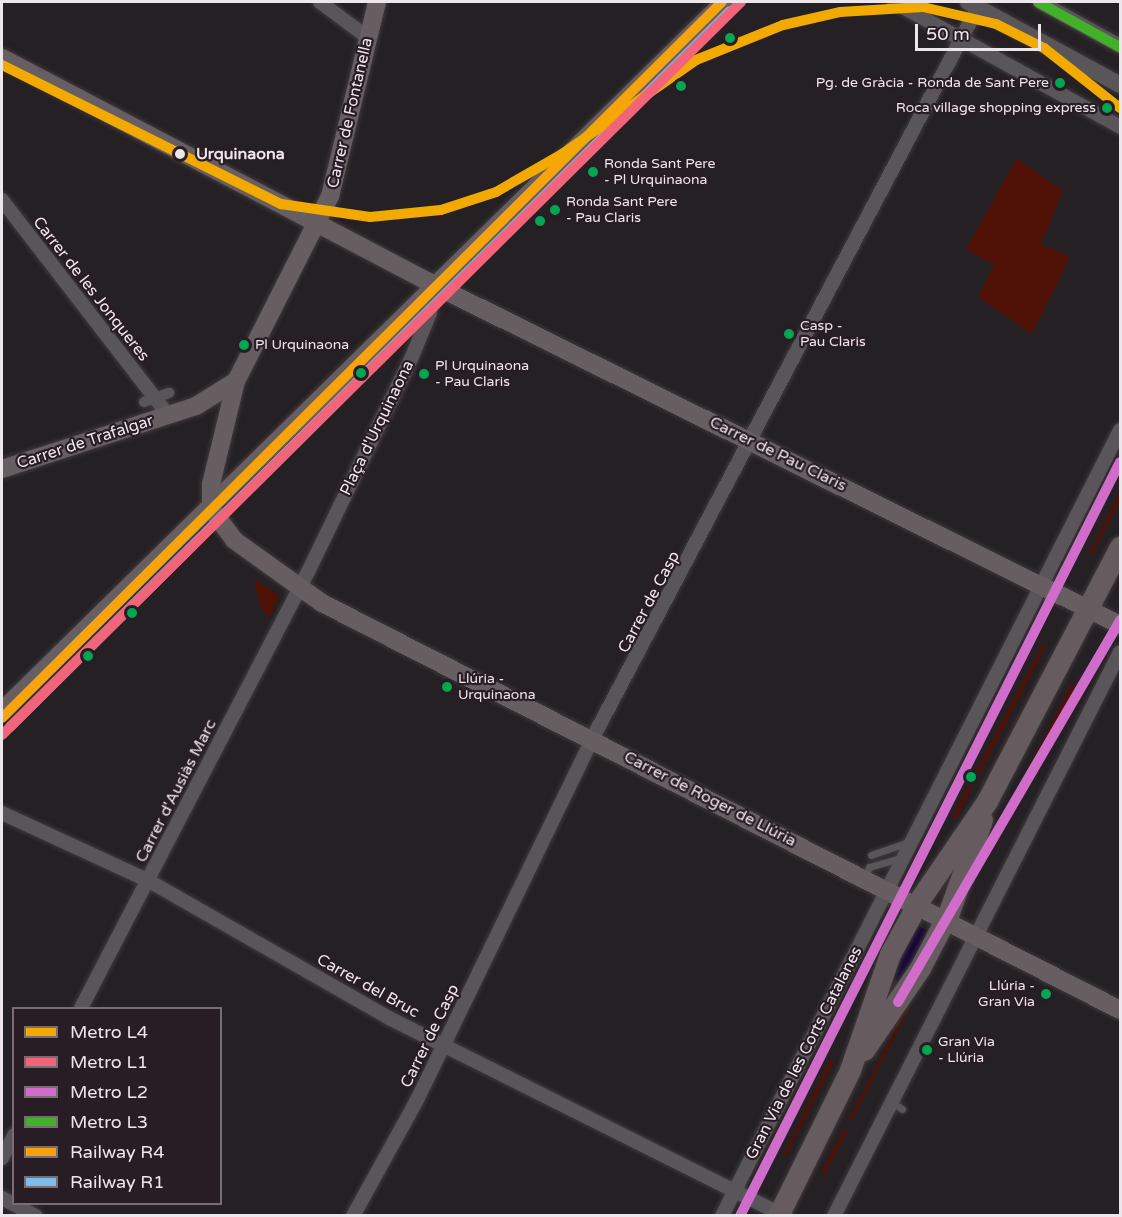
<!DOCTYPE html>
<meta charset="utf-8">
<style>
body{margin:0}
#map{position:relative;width:1122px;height:1217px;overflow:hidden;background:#252023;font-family:"Varela Round",sans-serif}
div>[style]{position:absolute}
.green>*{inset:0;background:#4f1005}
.water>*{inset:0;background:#170637}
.roads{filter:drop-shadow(0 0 2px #3e3a3c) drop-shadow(0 0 2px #3e3a3c)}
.service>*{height:7px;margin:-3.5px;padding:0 3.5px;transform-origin:3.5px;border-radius:3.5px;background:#5a5558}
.pedestrian>*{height:10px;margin:-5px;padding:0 5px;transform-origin:5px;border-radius:5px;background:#5a5558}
.minor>*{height:14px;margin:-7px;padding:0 7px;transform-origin:7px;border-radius:7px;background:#5a5558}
.tertiary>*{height:16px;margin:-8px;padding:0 8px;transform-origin:8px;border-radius:8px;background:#5a5558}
.secondary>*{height:18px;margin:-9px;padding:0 9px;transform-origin:9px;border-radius:9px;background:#665e61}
.primary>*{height:21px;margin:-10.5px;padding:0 10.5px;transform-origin:10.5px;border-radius:10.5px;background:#665c5f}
.rail-1>*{height:10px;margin:-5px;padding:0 5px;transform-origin:5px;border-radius:5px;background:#f6a30d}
.rail-2>*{height:10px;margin:-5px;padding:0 5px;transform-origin:5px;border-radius:5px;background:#7dbcec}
.metro-1>*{height:10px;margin:-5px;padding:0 5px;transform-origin:5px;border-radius:5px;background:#f2a900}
.metro-2>*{height:10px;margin:-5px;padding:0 5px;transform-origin:5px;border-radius:5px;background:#f1647a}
.metro-3>*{height:10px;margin:-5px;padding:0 5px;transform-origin:5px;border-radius:5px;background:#d06dcb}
.metro-4>*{height:10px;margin:-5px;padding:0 5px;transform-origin:5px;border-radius:5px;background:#43b02a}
.dots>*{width:16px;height:16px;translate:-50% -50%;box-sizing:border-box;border:3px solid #281d24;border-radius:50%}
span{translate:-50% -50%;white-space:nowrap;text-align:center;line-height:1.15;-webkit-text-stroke:4.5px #281d24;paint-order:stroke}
.bus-label{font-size:14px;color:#ede6ea}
.right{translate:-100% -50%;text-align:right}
.left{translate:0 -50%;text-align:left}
.street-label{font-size:16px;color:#ede6ea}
.stop-label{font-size:16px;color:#ede6ea;font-weight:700}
.frame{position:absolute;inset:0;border:3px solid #ede6ea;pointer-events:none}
.legend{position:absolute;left:12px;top:1007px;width:210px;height:198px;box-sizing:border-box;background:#281d24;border:2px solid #776d73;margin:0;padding:8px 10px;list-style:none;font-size:18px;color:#ede6ea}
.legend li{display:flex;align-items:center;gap:12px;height:30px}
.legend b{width:30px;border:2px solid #776d73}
.scale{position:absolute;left:915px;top:24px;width:126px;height:27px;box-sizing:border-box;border:3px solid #ede6ea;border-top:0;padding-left:8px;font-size:18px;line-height:21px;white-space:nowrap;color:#ede6ea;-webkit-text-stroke:4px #281d24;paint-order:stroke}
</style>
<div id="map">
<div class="green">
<div style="clip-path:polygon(1017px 158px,1063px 191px,1041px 244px,1070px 257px,1032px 334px,978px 297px,994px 265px,966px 249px)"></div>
<div style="clip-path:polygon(1120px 490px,1120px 500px,1092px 555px,1089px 553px)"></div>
<div style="clip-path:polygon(254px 579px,279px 595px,269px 618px,260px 605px)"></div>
<div style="clip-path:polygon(1042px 645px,1046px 646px,956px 819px,952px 817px)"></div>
<div style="clip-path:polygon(1071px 684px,1075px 686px,988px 858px,984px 857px)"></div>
<div style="clip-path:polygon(907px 1006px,910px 1007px,852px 1121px,849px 1119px)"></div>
<div style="clip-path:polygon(830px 1060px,834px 1062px,786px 1156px,783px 1155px)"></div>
<div style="clip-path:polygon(844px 1128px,848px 1130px,824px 1175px,821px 1173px)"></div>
</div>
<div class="water">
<div style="clip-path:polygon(917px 925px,930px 932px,901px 983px,893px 978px)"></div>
</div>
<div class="roads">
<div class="service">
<div style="left:871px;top:855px;width:40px;rotate:-18.9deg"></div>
<div style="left:865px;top:877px;width:11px;rotate:-68deg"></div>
<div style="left:869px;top:867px;width:35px;rotate:-16deg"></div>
<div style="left:891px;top:1102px;width:13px;rotate:32deg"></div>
</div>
<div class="pedestrian">
<div style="left:144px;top:402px;width:27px;rotate:-20deg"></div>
</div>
<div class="minor">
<div style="left:320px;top:2px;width:59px;rotate:36.7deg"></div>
<div style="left:894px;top:2px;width:258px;rotate:28.9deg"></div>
<div style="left:1040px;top:2px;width:91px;rotate:28.8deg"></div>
<div style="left:2px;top:200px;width:272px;rotate:52.3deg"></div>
<div style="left:2px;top:813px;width:162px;rotate:24.8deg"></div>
<div style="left:149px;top:881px;width:276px;rotate:29.7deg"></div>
<div style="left:389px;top:1018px;width:443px;rotate:26.6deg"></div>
<div style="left:81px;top:1008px;width:492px;rotate:-62.5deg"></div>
<div style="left:308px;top:572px;width:237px;rotate:-64.2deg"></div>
<div style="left:411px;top:359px;width:50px;rotate:-67.6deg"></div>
<div style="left:430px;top:313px;width:28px;rotate:-82deg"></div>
<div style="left:2px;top:1158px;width:26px;rotate:-62deg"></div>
<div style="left:2px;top:1198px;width:38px;rotate:28deg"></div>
<div style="left:353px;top:1216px;width:132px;rotate:-61.1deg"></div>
<div style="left:417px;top:1100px;width:414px;rotate:-64.1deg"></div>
<div style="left:598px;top:728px;width:815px;rotate:-62.21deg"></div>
<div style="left:722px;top:1216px;width:881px;rotate:-63.14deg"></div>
<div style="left:834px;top:1216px;width:632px;rotate:-63.11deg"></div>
</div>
<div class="tertiary">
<div style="left:968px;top:2px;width:173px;rotate:28.6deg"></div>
</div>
<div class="secondary">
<div style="left:377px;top:2px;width:200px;rotate:103.6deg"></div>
<div style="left:330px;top:196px;width:208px;rotate:116.9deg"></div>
<div style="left:236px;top:381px;width:106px;rotate:103.6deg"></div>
<div style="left:211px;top:484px;width:25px;rotate:90deg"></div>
<div style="left:211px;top:509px;width:39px;rotate:53deg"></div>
<div style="left:234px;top:540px;width:108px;rotate:35.6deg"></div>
<div style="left:322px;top:603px;width:896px;rotate:27.02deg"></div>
<div style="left:2px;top:58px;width:488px;rotate:27.7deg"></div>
<div style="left:434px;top:285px;width:766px;rotate:26.36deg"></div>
<div style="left:2px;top:469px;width:204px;rotate:-18deg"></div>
<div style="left:196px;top:406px;width:47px;rotate:-32deg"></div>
<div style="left:2px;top:711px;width:1012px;rotate:-44.48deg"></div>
</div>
<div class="primary">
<div style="left:864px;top:1050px;width:99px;rotate:-55.7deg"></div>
<div style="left:920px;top:968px;width:63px;rotate:-62.6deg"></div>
<div style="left:949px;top:912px;width:98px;rotate:-70.3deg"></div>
<div style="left:778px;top:1216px;width:163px;rotate:-63.7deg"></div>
<div style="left:850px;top:1070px;width:123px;rotate:-71deg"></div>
<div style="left:890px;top:954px;width:63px;rotate:-61.4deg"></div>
<div style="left:920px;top:899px;width:119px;rotate:-55.6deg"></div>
<div style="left:987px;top:801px;width:287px;rotate:-62.4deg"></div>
</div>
</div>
<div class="rail-1">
<div style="left:2px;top:718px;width:1015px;rotate:-44.84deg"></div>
</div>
<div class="rail-2">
<div style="left:10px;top:727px;width:1015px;rotate:-44.84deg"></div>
</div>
<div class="metro-1">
<div style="left:2px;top:65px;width:312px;rotate:26.5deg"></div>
<div style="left:281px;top:204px;width:90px;rotate:8.3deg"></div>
<div style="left:370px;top:217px;width:71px;rotate:-5.6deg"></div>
<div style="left:441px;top:210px;width:58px;rotate:-18.1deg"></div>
<div style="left:496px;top:192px;width:76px;rotate:-29.9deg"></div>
<div style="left:562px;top:154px;width:164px;rotate:-35deg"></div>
<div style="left:696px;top:60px;width:94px;rotate:-21.9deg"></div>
<div style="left:783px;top:25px;width:58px;rotate:-12.8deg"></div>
<div style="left:840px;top:12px;width:83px;rotate:-3.4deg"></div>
<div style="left:923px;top:7px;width:75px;rotate:13.1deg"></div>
<div style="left:996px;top:24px;width:54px;rotate:26.6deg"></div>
<div style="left:1044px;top:48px;width:97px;rotate:38.3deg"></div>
</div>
<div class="metro-2">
<div style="left:2px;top:735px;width:1041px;rotate:-44.77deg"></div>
</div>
<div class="metro-3">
<div style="left:898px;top:1002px;width:442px;rotate:-59.8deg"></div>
<div style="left:740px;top:1216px;width:844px;rotate:-63.25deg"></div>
</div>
<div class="metro-4">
<div style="left:1038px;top:2px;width:94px;rotate:28.8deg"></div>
</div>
<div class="dots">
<div style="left:730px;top:38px;background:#00a651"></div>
<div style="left:1060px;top:83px;background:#00a651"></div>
<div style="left:681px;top:86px;background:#00a651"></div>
<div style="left:1107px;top:108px;background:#00a651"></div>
<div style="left:180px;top:154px;background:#ede6ea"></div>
<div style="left:593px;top:172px;background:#00a651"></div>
<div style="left:555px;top:210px;background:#00a651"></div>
<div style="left:540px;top:221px;background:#00a651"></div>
<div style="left:789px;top:334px;background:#00a651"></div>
<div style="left:244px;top:345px;background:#00a651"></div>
<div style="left:361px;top:373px;background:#00a651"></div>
<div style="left:424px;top:374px;background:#00a651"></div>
<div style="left:132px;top:613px;background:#00a651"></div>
<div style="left:88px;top:656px;background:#00a651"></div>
<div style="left:447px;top:687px;background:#00a651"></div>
<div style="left:971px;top:777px;background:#00a651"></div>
<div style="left:1046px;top:994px;background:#00a651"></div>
<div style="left:927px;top:1050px;background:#00a651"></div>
</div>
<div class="bus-label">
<span class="right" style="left:1049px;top:83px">Pg. de Gràcia - Ronda de Sant Pere</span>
<span class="right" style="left:1096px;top:108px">Roca village shopping express</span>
<span class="left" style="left:604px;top:172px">Ronda Sant Pere<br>- Pl Urquinaona</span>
<span class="left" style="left:566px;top:210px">Ronda Sant Pere<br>- Pau Claris</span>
<span class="left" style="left:800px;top:334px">Casp -<br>Pau Claris</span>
<span class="left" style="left:255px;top:345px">Pl Urquinaona</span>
<span class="left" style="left:435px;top:374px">Pl Urquinaona<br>- Pau Claris</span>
<span class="left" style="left:458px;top:687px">Llúria -<br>Urquinaona</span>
<span class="right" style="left:1035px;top:994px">Llúria -<br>Gran Via</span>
<span class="left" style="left:938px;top:1050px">Gran Via<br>- Llúria</span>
</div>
<div class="street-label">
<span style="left:350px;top:113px;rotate:-77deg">Carrer de Fontanella</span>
<span style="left:91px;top:289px;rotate:52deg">Carrer de les Jonqueres</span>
<span style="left:377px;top:428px;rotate:-64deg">Plaça d'Urquinaona</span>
<span style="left:85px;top:442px;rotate:-18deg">Carrer de Trafalgar</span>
<span style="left:778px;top:454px;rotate:26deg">Carrer de Pau Claris</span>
<span style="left:649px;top:602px;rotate:-62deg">Carrer de Casp</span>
<span style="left:176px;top:791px;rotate:-63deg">Carrer d'Ausiàs Marc</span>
<span style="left:710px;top:799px;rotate:27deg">Carrer de Roger de Llúria</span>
<span style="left:368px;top:986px;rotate:29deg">Carrer del Bruc</span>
<span style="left:430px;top:1036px;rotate:-64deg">Carrer de Casp</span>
<span style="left:804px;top:1053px;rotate:-63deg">Gran Via de les Corts Catalanes</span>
</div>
<div class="stop-label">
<span class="left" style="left:196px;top:154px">Urquinaona</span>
</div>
<div class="frame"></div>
<ul class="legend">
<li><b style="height:8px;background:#f2a900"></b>Metro L4</li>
<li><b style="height:8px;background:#f1647a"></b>Metro L1</li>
<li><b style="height:8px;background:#d06dcb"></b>Metro L2</li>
<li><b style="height:8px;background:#43b02a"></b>Metro L3</li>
<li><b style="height:8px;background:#f6a30d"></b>Railway R4</li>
<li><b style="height:8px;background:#7dbcec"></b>Railway R1</li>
</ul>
<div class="scale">50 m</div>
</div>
